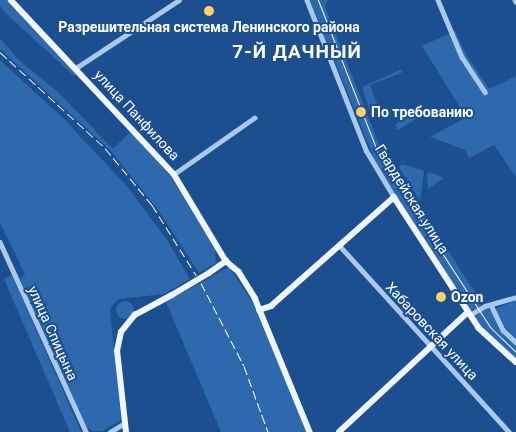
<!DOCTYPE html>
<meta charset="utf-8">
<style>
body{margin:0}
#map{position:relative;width:516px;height:432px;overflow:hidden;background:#1b4f8f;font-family:Roboto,sans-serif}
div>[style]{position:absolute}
.green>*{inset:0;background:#2e69ad}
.round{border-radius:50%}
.minor>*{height:4.5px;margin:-2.25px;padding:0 2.25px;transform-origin:2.25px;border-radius:2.25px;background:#a9c9ee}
.major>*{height:5.5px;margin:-2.75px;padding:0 2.75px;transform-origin:2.75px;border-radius:2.75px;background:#f0f6ff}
.tram>*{height:1px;margin:-0.5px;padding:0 0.5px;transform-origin:0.5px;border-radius:0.5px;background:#fff}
.rail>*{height:1px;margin-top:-0.5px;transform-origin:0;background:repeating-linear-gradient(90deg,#fff 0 9px,transparent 0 13px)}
.major-bridge>*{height:5.5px;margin:-2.75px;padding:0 2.75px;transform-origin:2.75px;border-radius:2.75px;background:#f0f6ff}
.dots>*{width:14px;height:14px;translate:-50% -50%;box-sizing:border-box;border:2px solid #1b4f8f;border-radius:50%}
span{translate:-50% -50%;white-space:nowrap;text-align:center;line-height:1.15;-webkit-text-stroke:4px #1b4f8f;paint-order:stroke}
.poi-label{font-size:14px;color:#fff;font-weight:700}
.left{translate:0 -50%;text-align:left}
.street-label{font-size:14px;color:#fff}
.district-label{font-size:19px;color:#fff;font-weight:700;letter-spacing:1px}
</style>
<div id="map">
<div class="green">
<div style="clip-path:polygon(0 0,6px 0,76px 74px,74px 76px,14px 21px,0 7px)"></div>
<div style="clip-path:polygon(310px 0,328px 0,325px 7px,379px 144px,480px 300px,481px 305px,475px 310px,469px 310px,378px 168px)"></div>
<div style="clip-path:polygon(455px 31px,466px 54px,489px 89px,516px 76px,516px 177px,494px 145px,469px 158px,465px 150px,430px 137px,466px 117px,422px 46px)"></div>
<div style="clip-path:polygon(0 39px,20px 61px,58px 92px,113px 149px,131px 131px,171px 177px,215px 249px,216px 263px,199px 273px,156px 207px,111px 151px,0 49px)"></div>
<div style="clip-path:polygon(0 60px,62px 117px,126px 185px,167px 240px,190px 279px,164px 294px,119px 299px,112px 305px,110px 310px,121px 416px,120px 421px,102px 431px,92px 431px,83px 424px,20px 279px,25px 274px,0 223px)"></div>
<div style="clip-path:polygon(400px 70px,403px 72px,370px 85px,379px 109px,370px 111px,362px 87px)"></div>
<div style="clip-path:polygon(413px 110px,419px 117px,398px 130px,395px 125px)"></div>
<div style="clip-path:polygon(402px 164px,424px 171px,420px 201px,399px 167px)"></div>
<div style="clip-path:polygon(430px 172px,444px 178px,428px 189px,427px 174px)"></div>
<div style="clip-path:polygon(229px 267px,253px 303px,308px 432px,221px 432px,166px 302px)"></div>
<div style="clip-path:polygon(12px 275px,80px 429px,82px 432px,70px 432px,4px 279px)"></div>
<div style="clip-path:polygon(516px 300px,516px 338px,506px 328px,495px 309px)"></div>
<div class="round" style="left:116px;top:301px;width:18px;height:18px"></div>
<div style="clip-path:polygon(491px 309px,501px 327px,516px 342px,516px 359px,481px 328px,475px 317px,483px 310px)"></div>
</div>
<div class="minor">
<div style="left:307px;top:0;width:161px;rotate:68.5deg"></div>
<div style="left:366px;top:150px;width:55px;rotate:59.2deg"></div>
<div style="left:438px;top:0;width:62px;rotate:67.2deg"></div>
<div style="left:462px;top:57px;width:42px;rotate:56.7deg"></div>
<div style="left:515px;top:0;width:2px;rotate:63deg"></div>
<div style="left:76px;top:68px;width:123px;rotate:-33.4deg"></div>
<div style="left:174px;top:174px;width:98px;rotate:-35deg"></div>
<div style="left:0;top:242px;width:209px;rotate:65.6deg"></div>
<div style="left:339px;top:245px;width:253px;rotate:47.7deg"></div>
<div style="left:491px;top:305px;width:28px;rotate:64deg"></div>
<div style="left:503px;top:330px;width:18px;rotate:43deg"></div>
<div style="left:470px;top:315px;width:17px;rotate:-31deg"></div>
<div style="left:485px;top:306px;width:32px;rotate:-16deg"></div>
<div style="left:110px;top:432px;width:17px;rotate:-31deg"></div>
</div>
<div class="major">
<div style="left:11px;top:0;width:238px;rotate:46.9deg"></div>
<div style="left:174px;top:174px;width:101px;rotate:59.1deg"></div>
<div style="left:226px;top:261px;width:17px;rotate:40deg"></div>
<div style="left:239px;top:272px;width:31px;rotate:58deg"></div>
<div style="left:255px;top:298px;width:145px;rotate:67.7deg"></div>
<div style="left:209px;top:273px;width:21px;rotate:-35deg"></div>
<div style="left:259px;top:310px;width:13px;rotate:-18deg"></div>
<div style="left:271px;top:306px;width:164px;rotate:-41.5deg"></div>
<div style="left:394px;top:197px;width:156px;rotate:57deg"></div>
<div style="left:479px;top:328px;width:50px;rotate:42.6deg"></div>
<div style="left:126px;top:432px;width:81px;rotate:-96.3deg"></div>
<div style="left:117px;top:351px;width:19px;rotate:-78deg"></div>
<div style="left:121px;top:332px;width:22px;rotate:-51deg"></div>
<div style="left:135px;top:315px;width:42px;rotate:-28.4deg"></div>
<div style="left:339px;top:432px;width:176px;rotate:-42.9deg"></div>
</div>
<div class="tram">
<div style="left:318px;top:0;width:168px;rotate:68.6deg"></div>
<div style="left:379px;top:156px;width:204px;rotate:57deg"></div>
<div style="left:490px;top:327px;width:36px;rotate:44deg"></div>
</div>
<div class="rail">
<div style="left:0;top:52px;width:142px;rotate:42.4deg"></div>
<div style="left:105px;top:148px;width:74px;rotate:50.5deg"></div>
<div style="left:152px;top:205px;width:83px;rotate:57.8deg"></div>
<div style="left:201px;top:283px;width:93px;rotate:62.6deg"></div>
<div style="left:244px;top:366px;width:70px;rotate:70deg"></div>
</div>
<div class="major-bridge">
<div style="left:172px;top:295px;width:43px;rotate:-30.7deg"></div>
</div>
<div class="dots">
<div style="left:209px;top:11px;background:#ffd166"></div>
<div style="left:361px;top:112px;background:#ffd166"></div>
<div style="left:441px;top:297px;background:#ffd166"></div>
</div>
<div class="poi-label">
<span style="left:209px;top:27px">Разрешительная система Ленинского района</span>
<span class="left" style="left:371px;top:112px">По требованию</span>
<span class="left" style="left:451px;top:297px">Ozon</span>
</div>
<div class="street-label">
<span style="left:137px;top:115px;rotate:47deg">улица Панфилова</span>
<span style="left:412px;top:199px;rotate:58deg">Гвардейская улица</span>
<span style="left:432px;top:331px;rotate:47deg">Хабаровская улица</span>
<span style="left:53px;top:333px;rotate:66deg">улица Спицына</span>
</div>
<div class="district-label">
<span style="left:297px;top:52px">7-Й ДАЧНЫЙ</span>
</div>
</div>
